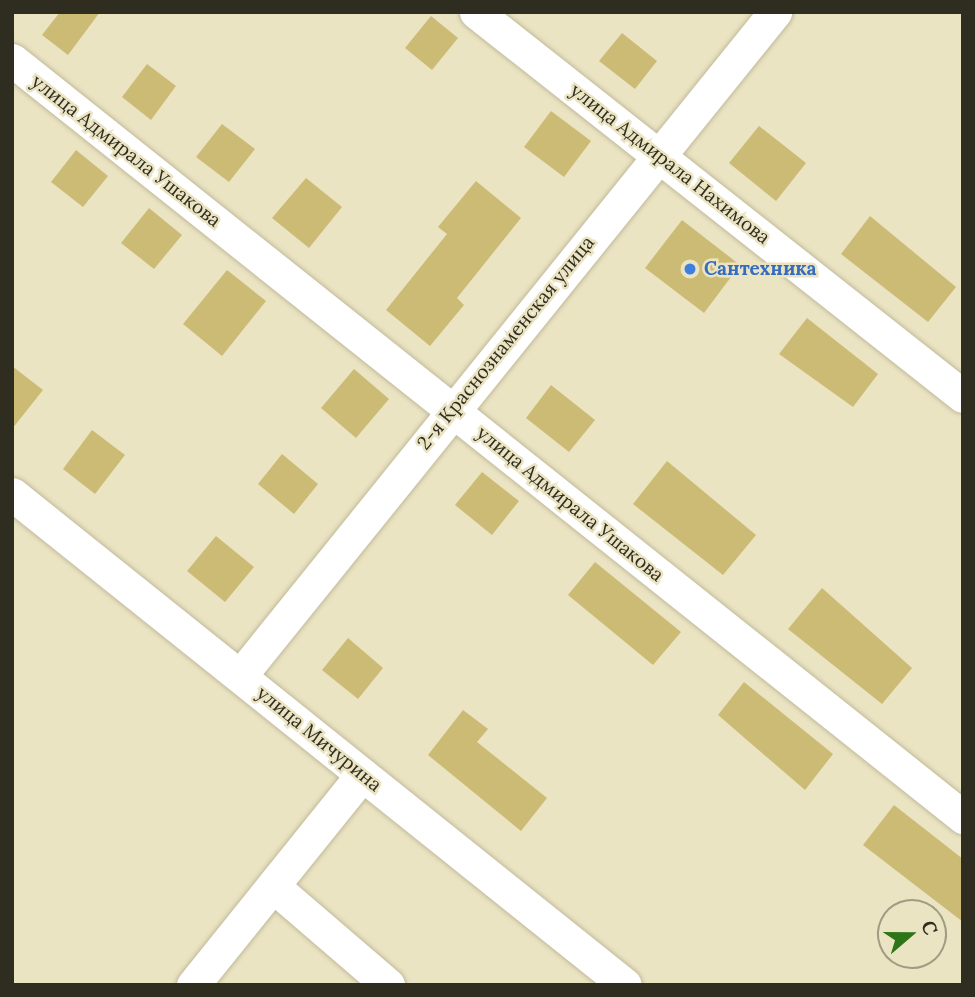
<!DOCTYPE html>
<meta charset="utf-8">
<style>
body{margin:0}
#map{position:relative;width:975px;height:997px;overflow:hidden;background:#ebe4c3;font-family:Lora,serif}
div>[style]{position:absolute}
.building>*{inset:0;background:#ccbb75}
.roads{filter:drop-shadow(0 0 2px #c1ba9b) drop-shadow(0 0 2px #c1ba9b)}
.minor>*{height:33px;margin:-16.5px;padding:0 16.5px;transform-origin:16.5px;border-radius:16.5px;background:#fff}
.dots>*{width:19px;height:19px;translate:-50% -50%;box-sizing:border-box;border:4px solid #ebe4c3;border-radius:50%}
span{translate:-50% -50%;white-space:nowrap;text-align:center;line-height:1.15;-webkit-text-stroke:5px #ebe4c3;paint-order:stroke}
.street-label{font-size:19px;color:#2f2d20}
.shop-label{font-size:19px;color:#366cbe;font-weight:700}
.left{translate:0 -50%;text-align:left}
.frame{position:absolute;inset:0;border:14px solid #2f2d20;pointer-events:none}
.north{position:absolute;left:877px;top:899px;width:70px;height:70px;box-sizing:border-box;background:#ebe4c3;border:2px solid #a09b82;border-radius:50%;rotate:70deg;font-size:19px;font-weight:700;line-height:28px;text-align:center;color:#2f2d20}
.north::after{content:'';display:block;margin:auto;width:24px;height:32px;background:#2e7517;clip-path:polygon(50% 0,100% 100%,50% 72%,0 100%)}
</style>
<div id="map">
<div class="building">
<div style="clip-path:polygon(60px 12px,100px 12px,68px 55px,42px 35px)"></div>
<div style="clip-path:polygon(431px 16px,458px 38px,432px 70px,405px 48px)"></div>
<div style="clip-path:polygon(622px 33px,657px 61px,635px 89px,599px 61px)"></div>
<div style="clip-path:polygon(147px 64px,176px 86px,151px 120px,122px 97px)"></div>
<div style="clip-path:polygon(551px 111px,591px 141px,564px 177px,524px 147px)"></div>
<div style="clip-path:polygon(222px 124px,255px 149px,229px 182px,196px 157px)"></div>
<div style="clip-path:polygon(759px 126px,806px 163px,776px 201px,729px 163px)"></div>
<div style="clip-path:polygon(76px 150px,108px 176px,83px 207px,51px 182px)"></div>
<div style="clip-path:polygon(306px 178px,342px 207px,309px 248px,272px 218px)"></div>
<div style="clip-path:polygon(476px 181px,521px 218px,457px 298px,464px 305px,430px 346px,386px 310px,447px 234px,438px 227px)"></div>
<div style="clip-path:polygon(149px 208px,182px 235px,154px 269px,121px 243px)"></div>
<div style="clip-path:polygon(870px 216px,956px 287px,928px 322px,841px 254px)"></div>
<div style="clip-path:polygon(682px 220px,740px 265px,704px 313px,645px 268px)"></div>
<div style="clip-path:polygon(227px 270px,266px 301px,222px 356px,183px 324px)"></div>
<div style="clip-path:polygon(807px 318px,878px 374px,853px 407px,779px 354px)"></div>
<div style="clip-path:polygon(12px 366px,43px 390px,12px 429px)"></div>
<div style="clip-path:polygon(354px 369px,389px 399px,356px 438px,321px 408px)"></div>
<div style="clip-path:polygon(551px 385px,595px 420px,569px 452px,526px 418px)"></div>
<div style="clip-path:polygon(92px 430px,125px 455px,95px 494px,63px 469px)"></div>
<div style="clip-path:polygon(282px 454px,318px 484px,294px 514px,258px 484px)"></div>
<div style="clip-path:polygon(667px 461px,756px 535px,723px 575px,633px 504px)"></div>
<div style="clip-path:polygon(482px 472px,519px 501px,492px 535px,455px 505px)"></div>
<div style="clip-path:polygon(216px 536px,254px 567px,225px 602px,187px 571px)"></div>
<div style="clip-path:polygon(595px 562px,681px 632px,653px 665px,568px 595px)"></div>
<div style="clip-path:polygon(822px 588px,912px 668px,882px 704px,788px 629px)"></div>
<div style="clip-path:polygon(348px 638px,383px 668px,358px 699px,322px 670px)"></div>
<div style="clip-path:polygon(744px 682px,833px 754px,805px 790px,718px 715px)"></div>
<div style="clip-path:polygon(463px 710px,488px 729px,477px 742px,547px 798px,521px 831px,428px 755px)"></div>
<div style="clip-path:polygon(894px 805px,963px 859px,963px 922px,863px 845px)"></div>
</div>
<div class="roads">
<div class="minor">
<div style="left:476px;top:12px;width:620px;rotate:38.26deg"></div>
<div style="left:12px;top:60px;width:1216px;rotate:38.52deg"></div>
<div style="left:12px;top:494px;width:785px;rotate:38.69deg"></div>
<div style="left:240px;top:676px;width:853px;rotate:-51.14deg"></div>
<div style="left:273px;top:886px;width:152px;rotate:40.7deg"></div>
<div style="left:193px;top:985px;width:270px;rotate:-51.2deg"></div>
</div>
</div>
<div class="dots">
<div style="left:690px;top:269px;background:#3f7fe0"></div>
</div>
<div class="street-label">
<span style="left:126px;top:151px;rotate:38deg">улица Адмирала Ушакова</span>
<span style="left:670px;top:164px;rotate:38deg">улица Адмирала Нахимова</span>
<span style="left:506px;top:343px;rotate:-51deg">2-я Краснознаменская улица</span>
<span style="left:570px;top:504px;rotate:39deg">улица Адмирала Ушакова</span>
<span style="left:319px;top:739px;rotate:39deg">улица Мичурина</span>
</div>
<div class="shop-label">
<span class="left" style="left:704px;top:269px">Сантехника</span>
</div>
<div class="frame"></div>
<div class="north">С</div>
</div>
